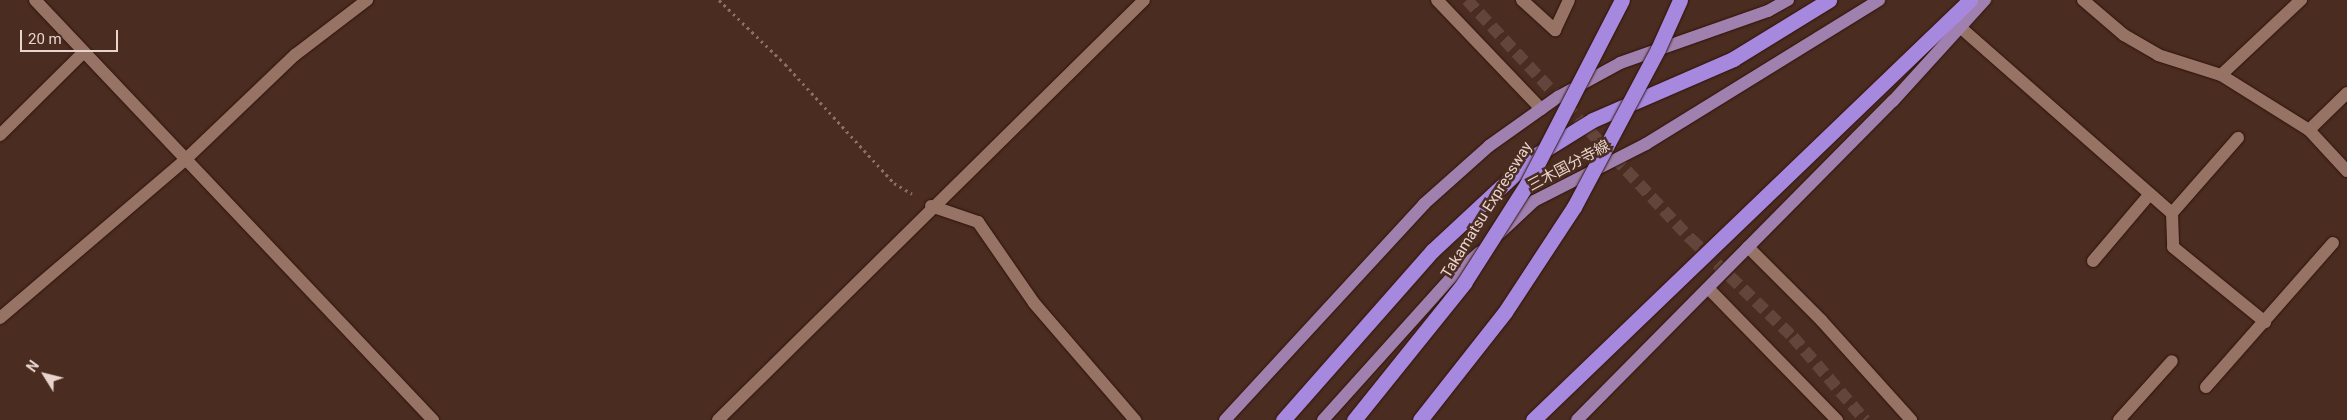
<!DOCTYPE html>
<meta charset="utf-8">
<style>
body{margin:0}
#map{position:relative;width:2347px;height:420px;overflow:hidden;background:#4b2c21;font-family:Roboto,"Noto Sans JP",sans-serif}
div>[style]{position:absolute}
.minor-tunnel>*{height:12px;margin-top:-6px;transform-origin:0;background:repeating-linear-gradient(90deg,#63453b 0 12px,transparent 0 18px)}
.path>*{height:3px;margin-top:-1.5px;transform-origin:0;background:repeating-linear-gradient(90deg,#8b7066 0 2.5px,transparent 0 6.5px)}
.roads{filter:drop-shadow(0 0 1px #2f1309) drop-shadow(0 0 1px #2f1309)}
.minor>*{height:12px;margin:-6px;padding:0 6px;transform-origin:6px;border-radius:6px;background:#977366}
.tertiary>*{height:12px;margin:-6px;padding:0 6px;transform-origin:6px;border-radius:6px;background:#977366}
.primary>*{height:12px;margin:-6px;padding:0 6px;transform-origin:6px;border-radius:6px;background:#a080ae}
.motorway>*{height:15px;margin:-7.5px;padding:0 7.5px;transform-origin:7.5px;border-radius:7.5px;background:#a688de}
.bridges{filter:drop-shadow(0 0 1px #2f1309) drop-shadow(0 0 1px #2f1309)}
.motorway-bridge>*{height:15px;margin:-7.5px;padding:0 7.5px;transform-origin:7.5px;border-radius:7.5px;background:#a688de}
span{translate:-50% -50%;white-space:nowrap;text-align:center;line-height:1.15;-webkit-text-stroke:5px #4b2c21;paint-order:stroke}
.street-label{font-size:15px;color:#e8d4cc}
.north{position:absolute;left:20px;top:350px;width:50px;height:50px;-webkit-text-stroke:4px #4b2c21;paint-order:stroke;rotate:306deg;font-size:14px;font-weight:700;line-height:20px;text-align:center;color:#e8d4cc}
.north::after{content:'';display:block;margin:auto;width:18px;height:22px;background:#e8d4cc;clip-path:polygon(50% 0,100% 100%,50% 72%,0 100%)}
.scale{position:absolute;left:20px;top:30px;width:98px;height:22px;box-sizing:border-box;border:2px solid #e8d4cc;border-top:0;padding-left:6px;font-size:15px;line-height:18px;white-space:nowrap;color:#e8d4cc;-webkit-text-stroke:4px #4b2c21;paint-order:stroke}
</style>
<div id="map">
<div class="minor-tunnel">
<div style="left:1467px;top:0;width:328px;rotate:46.9deg"></div>
<div style="left:1691px;top:239px;width:141px;rotate:43.9deg"></div>
<div style="left:1793px;top:337px;width:110px;rotate:49.1deg"></div>
</div>
<div class="path">
<div style="left:719px;top:0;width:92px;rotate:44.1deg"></div>
<div style="left:785px;top:64px;width:161px;rotate:47.5deg"></div>
<div style="left:894px;top:183px;width:21px;rotate:31deg"></div>
</div>
<div class="roads">
<div class="minor">
<div style="left:1437px;top:0;width:151px;rotate:46.3deg"></div>
<div style="left:1522px;top:0;width:45px;rotate:42.3deg"></div>
<div style="left:1555px;top:30px;width:33px;rotate:-65deg"></div>
<div style="left:2083px;top:0;width:54px;rotate:40.5deg"></div>
<div style="left:2124px;top:35px;width:39px;rotate:30deg"></div>
<div style="left:2158px;top:55px;width:66px;rotate:17.6deg"></div>
<div style="left:2221px;top:75px;width:104px;rotate:32deg"></div>
<div style="left:2309px;top:130px;width:56px;rotate:47.2deg"></div>
<div style="left:1960px;top:27px;width:282px;rotate:41.3deg"></div>
<div style="left:2172px;top:213px;width:34px;rotate:88deg"></div>
<div style="left:2173px;top:247px;width:119px;rotate:39.2deg"></div>
<div style="left:2221px;top:75px;width:110px;rotate:-43.2deg"></div>
<div style="left:2309px;top:130px;width:53px;rotate:-44.2deg"></div>
<div style="left:0;top:135px;width:118px;rotate:-44.7deg"></div>
<div style="left:931px;top:206px;width:50px;rotate:18.8deg"></div>
<div style="left:978px;top:222px;width:98px;rotate:55.3deg"></div>
<div style="left:1034px;top:303px;width:155px;rotate:49.2deg"></div>
<div style="left:2172px;top:213px;width:100px;rotate:-48.7deg"></div>
<div style="left:1748px;top:247px;width:103px;rotate:45deg"></div>
<div style="left:1821px;top:320px;width:135px;rotate:48deg"></div>
<div style="left:2093px;top:261px;width:88px;rotate:-49.6deg"></div>
<div style="left:1708px;top:288px;width:185px;rotate:45.7deg"></div>
<div style="left:0;top:318px;width:245px;rotate:-40.5deg"></div>
<div style="left:186px;top:159px;width:151px;rotate:-43.7deg"></div>
<div style="left:295px;top:55px;width:91px;rotate:-37.4deg"></div>
<div style="left:2206px;top:387px;width:192px;rotate:-48.6deg"></div>
<div style="left:718px;top:420px;width:598px;rotate:-44.59deg"></div>
<div style="left:2119px;top:420px;width:79px;rotate:-48.1deg"></div>
</div>
<div class="tertiary">
<div style="left:35px;top:0;width:579px;rotate:46.54deg"></div>
</div>
<div class="primary">
<div style="left:1500px;top:233px;width:47px;rotate:-43.3deg"></div>
<div style="left:1534px;top:201px;width:126px;rotate:-27deg"></div>
<div style="left:1646px;top:144px;width:274px;rotate:-31.7deg"></div>
<div style="left:1225px;top:420px;width:294px;rotate:-47.3deg"></div>
<div style="left:1424px;top:204px;width:87px;rotate:-41.7deg"></div>
<div style="left:1489px;top:146px;width:85px;rotate:-35.4deg"></div>
<div style="left:1558px;top:97px;width:71px;rotate:-28.7deg"></div>
<div style="left:1620px;top:63px;width:157px;rotate:-19.4deg"></div>
<div style="left:1768px;top:11px;width:23px;rotate:-29deg"></div>
<div style="left:1323px;top:420px;width:190px;rotate:-48deg"></div>
<div style="left:1450px;top:279px;width:40px;rotate:-42deg"></div>
<div style="left:1577px;top:420px;width:449px;rotate:-45.3deg"></div>
<div style="left:1893px;top:101px;width:137px;rotate:-47.7deg"></div>
</div>
<div class="motorway">
<div style="left:1283px;top:420px;width:225px;rotate:-48.6deg"></div>
<div style="left:1432px;top:251px;width:138px;rotate:-42.9deg"></div>
<div style="left:1533px;top:157px;width:70px;rotate:-31.7deg"></div>
<div style="left:1593px;top:120px;width:153px;rotate:-23.5deg"></div>
<div style="left:1733px;top:59px;width:113px;rotate:-31.6deg"></div>
<div style="left:1533px;top:420px;width:606px;rotate:-43.86deg"></div>
</div>
</div>
<div class="bridges">
<div class="motorway-bridge">
<div style="left:1354px;top:420px;width:176px;rotate:-51.2deg"></div>
<div style="left:1464px;top:283px;width:117px;rotate:-57.5deg"></div>
<div style="left:1527px;top:184px;width:207px;rotate:-62.7deg"></div>
<div style="left:1420px;top:420px;width:137px;rotate:-51.8deg"></div>
<div style="left:1505px;top:312px;width:126px;rotate:-56.7deg"></div>
<div style="left:1574px;top:207px;width:179px;rotate:-62deg"></div>
<div style="left:1658px;top:49px;width:54px;rotate:-65.8deg"></div>
</div>
</div>
<div class="street-label">
<span style="left:1569px;top:166px;rotate:-28deg">三木国分寺線</span>
<span style="left:1487px;top:210px;rotate:-58deg">Takamatsu Expressway</span>
</div>
<div class="north">N</div>
<div class="scale">20 m</div>
</div>
